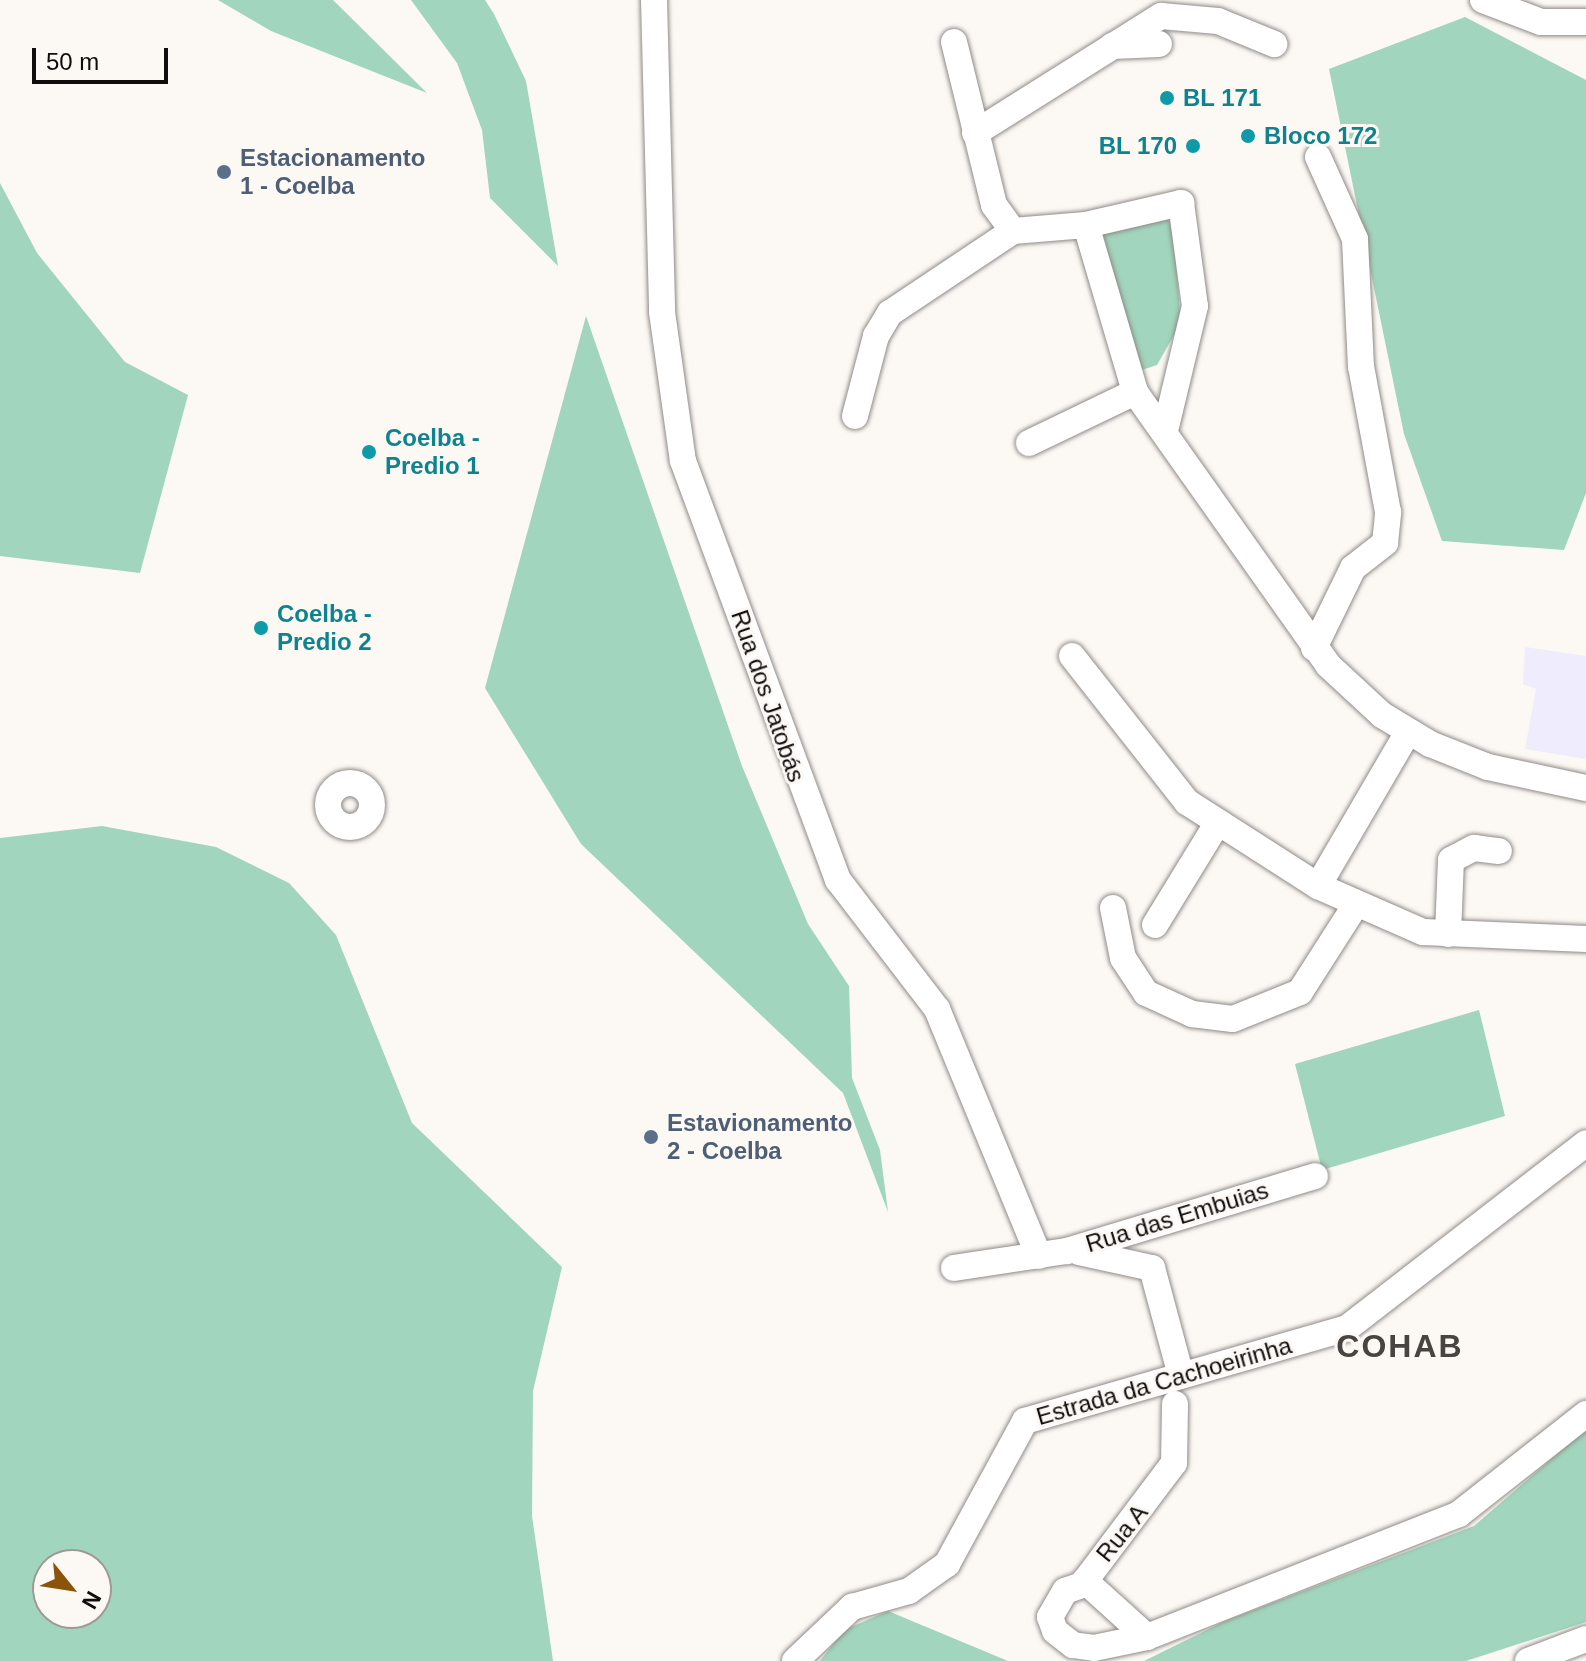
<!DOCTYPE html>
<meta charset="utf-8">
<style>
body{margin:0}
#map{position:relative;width:1586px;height:1661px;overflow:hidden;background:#fcf8f4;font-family:Arial,sans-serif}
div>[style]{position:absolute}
.education>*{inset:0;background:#efecfe}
.green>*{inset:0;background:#a1d5bd}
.roads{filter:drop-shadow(0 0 2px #8f8b88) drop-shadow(0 0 2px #8f8b88)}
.minor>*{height:26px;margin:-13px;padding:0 13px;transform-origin:13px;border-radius:13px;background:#fff}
.minor>.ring{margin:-13px;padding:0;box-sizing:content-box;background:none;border:26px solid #fff;border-radius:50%}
.dots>*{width:22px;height:22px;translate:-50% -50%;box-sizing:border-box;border:4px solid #fcf8f4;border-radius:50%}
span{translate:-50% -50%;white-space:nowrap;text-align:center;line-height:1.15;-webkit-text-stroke:6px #fcf8f4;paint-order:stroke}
.culture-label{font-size:24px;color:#0d838f;font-weight:700}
.left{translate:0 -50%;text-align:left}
.right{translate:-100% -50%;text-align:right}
.service-label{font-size:24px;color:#4e5e75;font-weight:700}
.street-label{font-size:24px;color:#0f0e0d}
.district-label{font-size:32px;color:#474441;font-weight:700;letter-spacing:2px}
.north{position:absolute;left:32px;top:1549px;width:80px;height:80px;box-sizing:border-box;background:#fcf8f4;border:2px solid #9d9a98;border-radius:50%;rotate:120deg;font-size:22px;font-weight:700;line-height:32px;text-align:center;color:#0f0e0d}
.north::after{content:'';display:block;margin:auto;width:28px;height:36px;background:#8c540b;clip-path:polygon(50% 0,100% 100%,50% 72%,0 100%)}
.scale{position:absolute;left:32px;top:48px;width:136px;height:36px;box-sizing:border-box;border:4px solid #0f0e0d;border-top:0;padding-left:10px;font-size:24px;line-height:28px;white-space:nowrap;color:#0f0e0d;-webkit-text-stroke:6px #fcf8f4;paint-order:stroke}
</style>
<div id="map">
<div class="education">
<div style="clip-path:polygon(1525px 647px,1586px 656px,1586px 759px,1525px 749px,1536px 689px,1523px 684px)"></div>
</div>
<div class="green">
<div style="clip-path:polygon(218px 0,333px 0,427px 93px,271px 31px)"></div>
<div style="clip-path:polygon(411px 0,485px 0,494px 14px,526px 81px,558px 266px,490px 198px,482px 130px,457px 63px)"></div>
<div style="clip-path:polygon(1465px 17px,1586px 80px,1586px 493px,1564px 550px,1442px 541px,1404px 434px,1329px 69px)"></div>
<div style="clip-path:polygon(0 183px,37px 253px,125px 362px,188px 395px,140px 573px,0 556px)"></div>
<div style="clip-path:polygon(1166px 217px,1173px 227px,1181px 323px,1157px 365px,1136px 372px,1100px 245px,1101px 227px)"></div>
<div style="clip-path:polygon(586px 316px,742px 766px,808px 924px,849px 986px,852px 1078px,880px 1150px,888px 1212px,843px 1093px,581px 844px,485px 688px)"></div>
<div style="clip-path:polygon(evenodd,102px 826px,216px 847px,289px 883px,336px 935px,412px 1123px,562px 1267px,533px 1391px,532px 1516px,553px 1661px,0 1661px,0 838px,102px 826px,48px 1565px,96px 1565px,96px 1613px,48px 1613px,48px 1565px)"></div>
<div style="clip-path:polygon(1479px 1010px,1505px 1116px,1322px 1170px,1295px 1064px)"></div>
<div style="clip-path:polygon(1586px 1429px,1586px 1622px,1466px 1661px,1144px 1661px,1225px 1621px,1474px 1526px)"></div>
<div style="clip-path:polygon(888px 1611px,1008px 1661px,820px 1661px,844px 1630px)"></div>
</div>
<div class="roads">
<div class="minor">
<div style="left:654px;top:0;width:312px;rotate:88.5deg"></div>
<div style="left:662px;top:312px;width:150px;rotate:82deg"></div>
<div style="left:683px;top:461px;width:447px;rotate:69.7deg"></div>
<div style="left:838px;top:880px;width:163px;rotate:52.5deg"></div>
<div style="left:937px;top:1009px;width:267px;rotate:67.6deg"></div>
<div style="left:1483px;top:0;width:62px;rotate:20.8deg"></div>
<div style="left:1541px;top:22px;width:45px"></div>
<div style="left:954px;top:42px;width:168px;rotate:76.2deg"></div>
<div style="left:994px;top:205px;width:32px;rotate:54deg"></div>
<div style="left:1013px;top:231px;width:73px;rotate:-4.7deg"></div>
<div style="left:1086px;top:225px;width:98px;rotate:-13deg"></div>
<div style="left:1181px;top:203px;width:104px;rotate:82.3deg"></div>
<div style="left:1195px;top:306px;width:124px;rotate:103.5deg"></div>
<div style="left:1112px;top:46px;width:47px;rotate:-2.4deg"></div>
<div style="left:975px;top:133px;width:220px;rotate:-32.2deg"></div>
<div style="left:1161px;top:16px;width:57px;rotate:5deg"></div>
<div style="left:1218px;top:21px;width:61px;rotate:22.3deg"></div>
<div style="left:1086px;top:225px;width:174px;rotate:73.6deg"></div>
<div style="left:1135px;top:392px;width:334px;rotate:54.7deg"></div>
<div style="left:1328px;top:665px;width:74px;rotate:42.8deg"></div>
<div style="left:1382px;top:715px;width:56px;rotate:31.1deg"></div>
<div style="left:1430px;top:744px;width:62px;rotate:21.6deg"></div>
<div style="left:1488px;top:767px;width:100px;rotate:12.1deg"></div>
<div style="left:855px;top:416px;width:83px;rotate:-75.3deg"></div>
<div style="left:876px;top:336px;width:27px;rotate:-59deg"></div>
<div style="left:890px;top:313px;width:148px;rotate:-33.7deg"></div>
<div style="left:1029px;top:443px;width:118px;rotate:-25.7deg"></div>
<div style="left:1314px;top:648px;width:89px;rotate:-64deg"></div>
<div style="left:1353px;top:568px;width:41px;rotate:-38deg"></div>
<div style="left:1385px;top:543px;width:31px;rotate:-84deg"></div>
<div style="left:1388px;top:512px;width:147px;rotate:-100.5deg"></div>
<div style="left:1361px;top:367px;width:128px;rotate:-92.7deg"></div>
<div style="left:1355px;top:239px;width:90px;rotate:-114.3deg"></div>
<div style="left:1072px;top:656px;width:186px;rotate:51.8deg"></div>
<div style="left:1187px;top:802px;width:156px;rotate:32.7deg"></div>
<div style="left:1318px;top:886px;width:115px;rotate:23.7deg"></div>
<div style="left:1423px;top:932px;width:163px;rotate:2.5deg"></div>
<div class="ring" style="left:328px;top:783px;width:18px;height:18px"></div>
<div style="left:1318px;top:886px;width:178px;rotate:-59.7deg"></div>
<div style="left:1113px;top:908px;width:51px;rotate:78.7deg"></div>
<div style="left:1123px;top:958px;width:42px;rotate:56.7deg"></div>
<div style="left:1146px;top:993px;width:51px;rotate:24.5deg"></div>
<div style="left:1192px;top:1014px;width:41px;rotate:7deg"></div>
<div style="left:1233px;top:1019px;width:72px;rotate:-21.9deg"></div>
<div style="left:1300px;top:992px;width:102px;rotate:-57.4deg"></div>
<div style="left:1155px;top:925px;width:119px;rotate:-58.5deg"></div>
<div style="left:1448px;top:934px;width:74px;rotate:-87.7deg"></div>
<div style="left:1451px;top:860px;width:26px;rotate:-28deg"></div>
<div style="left:1474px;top:848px;width:25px;rotate:7deg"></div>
<div style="left:1079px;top:1252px;width:75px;rotate:12.4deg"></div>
<div style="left:1152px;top:1268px;width:108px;rotate:74.9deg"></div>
<div style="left:954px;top:1268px;width:114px;rotate:-8.6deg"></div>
<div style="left:1067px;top:1251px;width:259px;rotate:-16.8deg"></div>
<div style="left:1085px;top:1584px;width:21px;rotate:161deg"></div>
<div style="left:1065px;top:1591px;width:30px;rotate:120deg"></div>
<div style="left:1050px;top:1617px;width:15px;rotate:70deg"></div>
<div style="left:1055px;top:1631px;width:23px;rotate:38deg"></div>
<div style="left:1073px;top:1645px;width:21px;rotate:8deg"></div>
<div style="left:1094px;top:1648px;width:54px;rotate:-11.7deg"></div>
<div style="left:1147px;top:1637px;width:335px;rotate:-21.5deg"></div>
<div style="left:1459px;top:1514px;width:162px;rotate:-38.2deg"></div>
<div style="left:1147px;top:1637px;width:84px;rotate:-137.9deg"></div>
<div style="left:1085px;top:1581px;width:148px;rotate:-53deg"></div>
<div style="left:1174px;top:1463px;width:59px;rotate:-89deg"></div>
<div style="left:795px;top:1661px;width:79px;rotate:-43.5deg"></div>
<div style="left:852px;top:1607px;width:59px;rotate:-15.7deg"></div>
<div style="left:909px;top:1591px;width:47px;rotate:-35.4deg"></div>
<div style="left:947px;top:1564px;width:163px;rotate:-61.4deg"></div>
<div style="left:1025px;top:1421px;width:335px;rotate:-16.1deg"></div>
<div style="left:1347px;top:1328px;width:302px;rotate:-37.7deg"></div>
<div style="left:1528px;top:1661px;width:62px;rotate:-20.8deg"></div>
</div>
</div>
<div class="dots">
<div style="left:1167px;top:98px;background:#0f9aa8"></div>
<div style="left:1248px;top:136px;background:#0f9aa8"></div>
<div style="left:1193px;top:146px;background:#0f9aa8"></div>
<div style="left:224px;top:172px;background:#5c6f8a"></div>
<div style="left:369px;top:452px;background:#0f9aa8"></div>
<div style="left:261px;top:628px;background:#0f9aa8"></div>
<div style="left:651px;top:1137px;background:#5c6f8a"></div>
</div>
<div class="culture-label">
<span class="left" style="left:1183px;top:98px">BL 171</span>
<span class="left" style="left:1264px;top:136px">Bloco 172</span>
<span class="right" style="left:1177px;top:146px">BL 170</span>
<span class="left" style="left:385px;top:452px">Coelba -<br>Predio 1</span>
<span class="left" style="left:277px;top:628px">Coelba -<br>Predio 2</span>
</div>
<div class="service-label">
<span class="left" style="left:240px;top:172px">Estacionamento<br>1 - Coelba</span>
<span class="left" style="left:667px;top:1137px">Estavionamento<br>2 - Coelba</span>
</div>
<div class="street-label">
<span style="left:768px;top:696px;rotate:71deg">Rua dos Jatobás</span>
<span style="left:1177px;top:1217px;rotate:-17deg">Rua das Embuias</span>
<span style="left:1164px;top:1381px;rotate:-16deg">Estrada da Cachoeirinha</span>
<span style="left:1122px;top:1533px;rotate:-51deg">Rua A</span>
</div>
<div class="district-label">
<span style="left:1400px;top:1346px">COHAB</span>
</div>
<div class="north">N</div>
<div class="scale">50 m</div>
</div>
